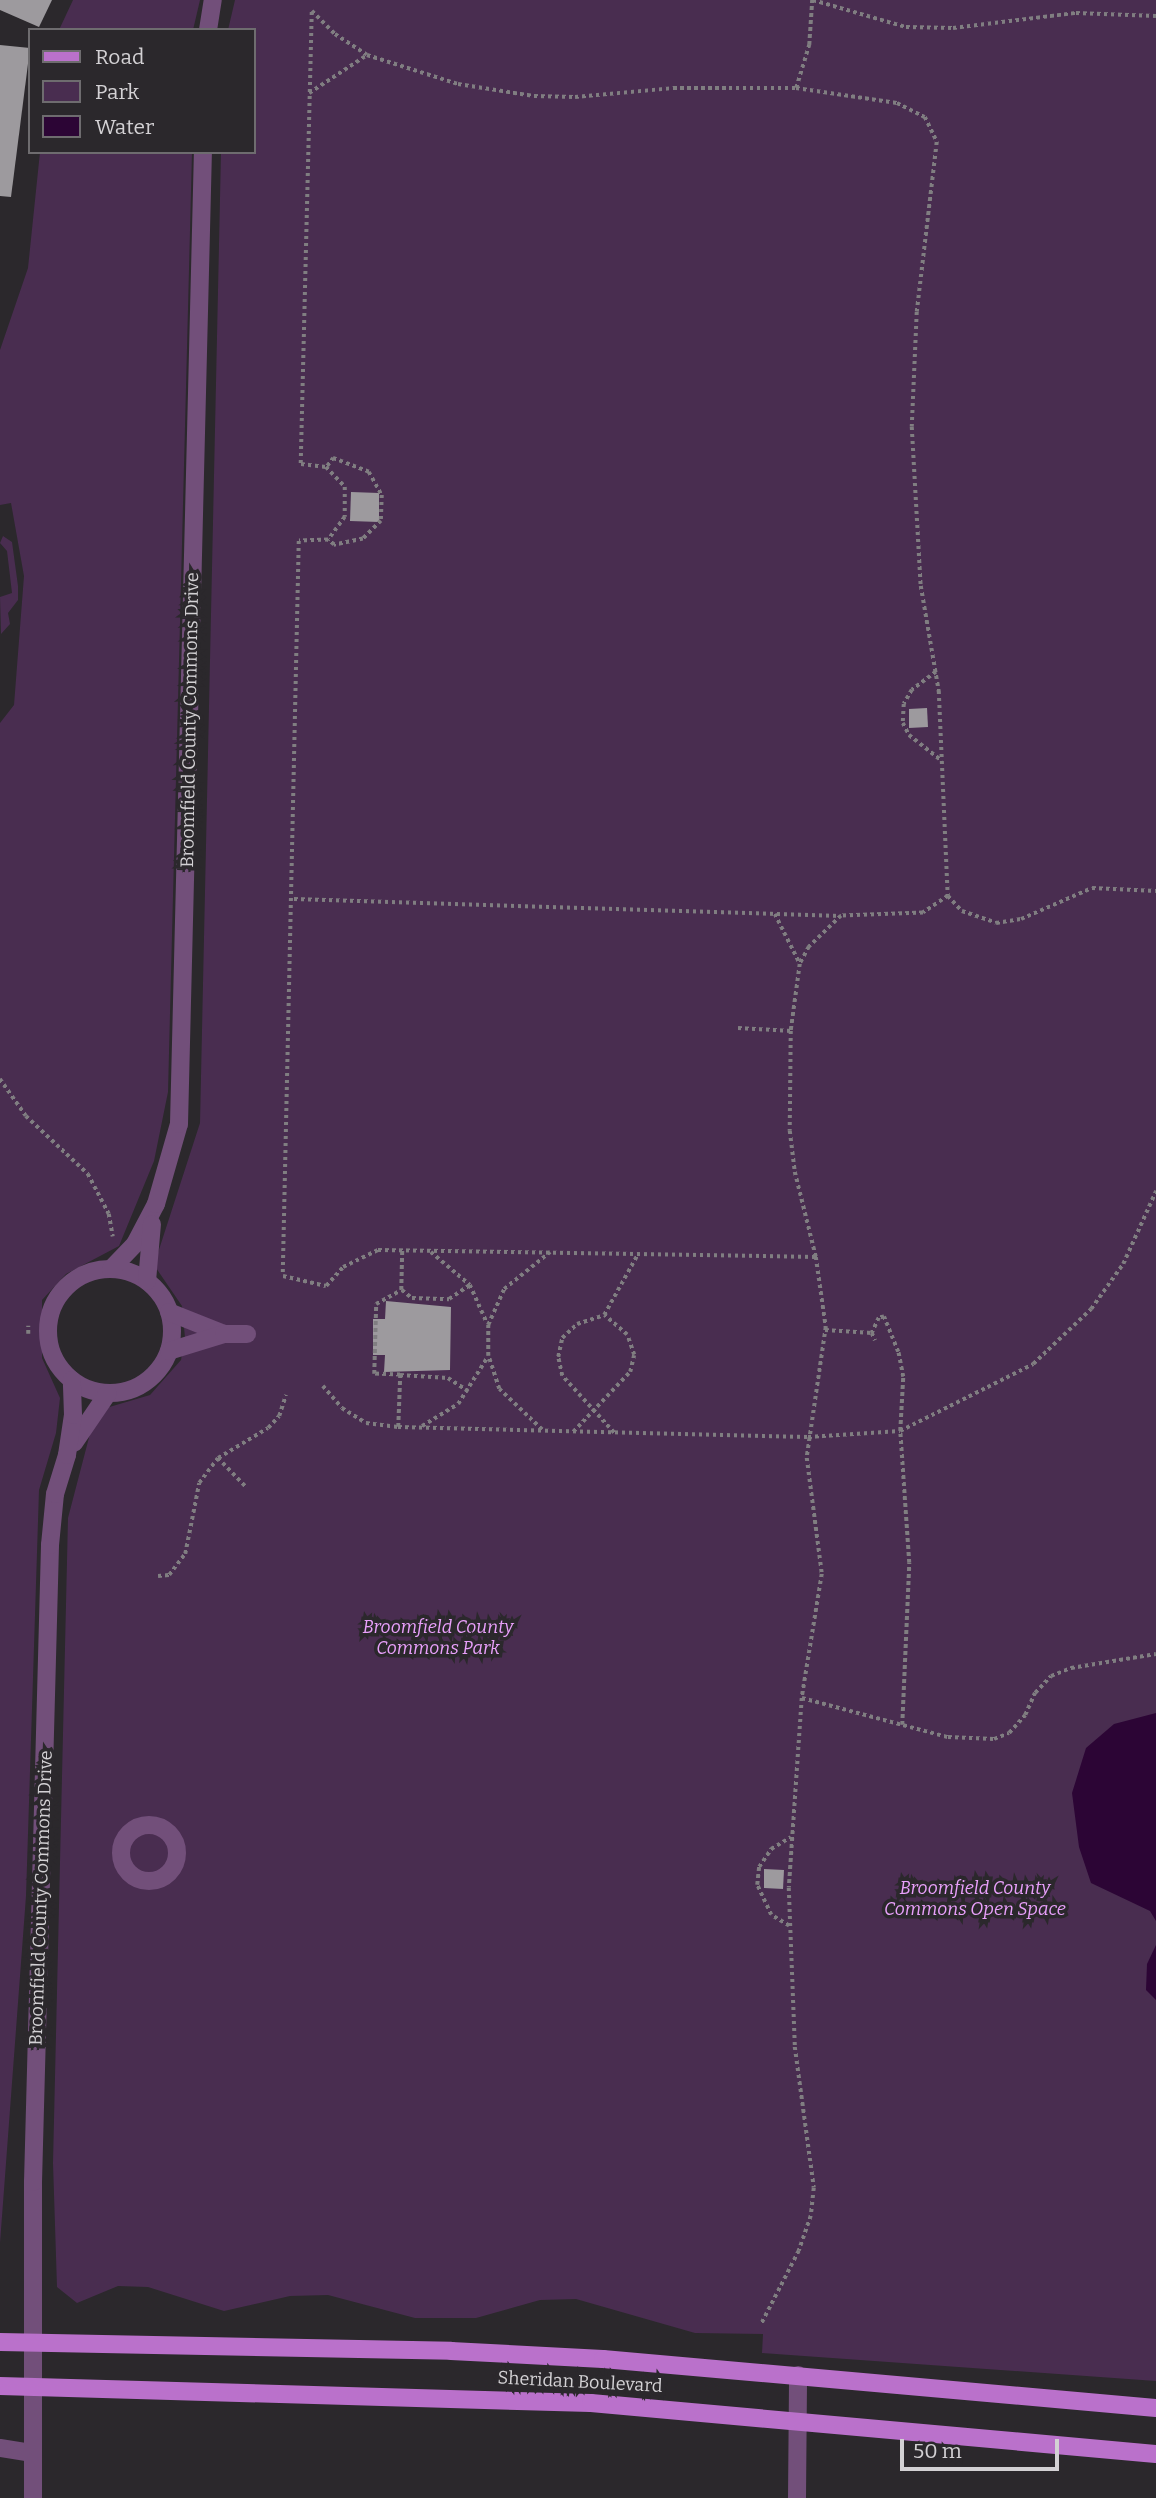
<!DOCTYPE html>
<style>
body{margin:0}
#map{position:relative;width:1156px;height:2498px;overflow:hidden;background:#2b282c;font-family:Bitter,serif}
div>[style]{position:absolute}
.green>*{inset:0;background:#492d50}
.water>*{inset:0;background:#2c0535}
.building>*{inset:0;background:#9d9a9e}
.path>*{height:3.5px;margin-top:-1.75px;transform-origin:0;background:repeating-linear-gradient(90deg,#807e81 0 3.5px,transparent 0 7px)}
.minor>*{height:18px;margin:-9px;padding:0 9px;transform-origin:9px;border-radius:9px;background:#724f7a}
.minor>.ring{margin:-9px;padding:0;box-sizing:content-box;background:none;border:18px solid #724f7a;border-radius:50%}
.major>*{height:18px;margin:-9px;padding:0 9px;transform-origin:9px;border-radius:9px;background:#ba71cb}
span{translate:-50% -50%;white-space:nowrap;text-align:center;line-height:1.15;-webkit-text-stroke:7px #2b282c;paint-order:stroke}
.street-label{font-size:18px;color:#d3d1d4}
.park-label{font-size:18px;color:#e9a0fb;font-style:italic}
.legend{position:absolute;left:28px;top:28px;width:228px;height:126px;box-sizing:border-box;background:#2b282c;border:2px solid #6e6c6f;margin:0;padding:9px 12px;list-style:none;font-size:21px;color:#d3d1d4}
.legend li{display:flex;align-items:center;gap:14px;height:35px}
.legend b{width:35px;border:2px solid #6e6c6f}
.scale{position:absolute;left:900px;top:2439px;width:159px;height:32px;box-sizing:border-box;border:4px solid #d3d1d4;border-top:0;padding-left:9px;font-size:21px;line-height:24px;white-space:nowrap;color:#d3d1d4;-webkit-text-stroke:5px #2b282c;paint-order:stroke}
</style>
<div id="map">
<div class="green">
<div style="clip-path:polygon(73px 0,200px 0,193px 30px,59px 30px)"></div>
<div style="clip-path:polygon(235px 0,1156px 0,1156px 2381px,762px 2353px,763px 2334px,695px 2333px,576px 2299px,540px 2300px,476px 2318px,415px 2318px,328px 2295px,290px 2296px,224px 2311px,148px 2287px,118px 2286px,77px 2303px,57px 2287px,53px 2163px,68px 1518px,92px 1426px,106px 1408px,150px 1395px,181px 1360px,185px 1338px,182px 1306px,154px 1265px,200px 1123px,221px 152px,254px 152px,254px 30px,228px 30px)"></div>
<div style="clip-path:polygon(40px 152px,192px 152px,168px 1092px,154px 1161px,119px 1246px,66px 1274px,42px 1300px,42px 1358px,60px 1398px,56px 1433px,39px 1490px,26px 1896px,0 2243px,0 723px,14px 705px,24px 576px,11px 503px,0 505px,0 350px,28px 268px)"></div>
<div style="clip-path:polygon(3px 536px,12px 542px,18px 586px,18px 600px,8px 613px,10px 624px,1px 634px,0 597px,12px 593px,7px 551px,0 543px)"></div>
</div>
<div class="water">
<div style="clip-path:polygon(1156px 1713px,1156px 1921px,1150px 1911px,1091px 1883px,1079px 1847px,1072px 1793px,1086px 1748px,1114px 1724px)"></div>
<div style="clip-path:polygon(1156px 1945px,1156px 2000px,1146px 1990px,1147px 1964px)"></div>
</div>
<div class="building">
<div style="clip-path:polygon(0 0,52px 0,39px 27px,0 10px)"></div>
<div style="clip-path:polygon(0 45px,30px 48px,11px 197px,0 196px)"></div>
<div style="clip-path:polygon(351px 492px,379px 493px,379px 522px,350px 521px)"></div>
<div style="clip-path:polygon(927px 708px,928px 727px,909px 728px,909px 709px)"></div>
<div style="clip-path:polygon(386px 1301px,451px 1307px,450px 1370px,384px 1372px,385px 1355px,373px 1355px,373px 1319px,385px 1319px)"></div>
<div style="clip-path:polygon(764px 1869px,784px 1870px,783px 1889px,764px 1888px)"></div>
</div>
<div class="path">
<div style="left:813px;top:0;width:97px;rotate:16.2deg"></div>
<div style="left:906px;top:27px;width:47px;rotate:1.2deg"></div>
<div style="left:953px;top:28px;width:124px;rotate:-7deg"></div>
<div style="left:1076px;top:13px;width:80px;rotate:2.1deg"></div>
<div style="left:312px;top:11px;width:33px;rotate:45deg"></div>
<div style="left:335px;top:34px;width:38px;rotate:33deg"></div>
<div style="left:367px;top:55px;width:96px;rotate:17.7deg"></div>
<div style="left:458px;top:84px;width:77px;rotate:9deg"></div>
<div style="left:534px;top:96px;width:41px;rotate:1.4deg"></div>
<div style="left:575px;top:97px;width:98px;rotate:-5.2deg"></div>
<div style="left:673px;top:88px;width:123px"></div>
<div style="left:796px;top:88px;width:102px;rotate:8.4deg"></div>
<div style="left:897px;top:103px;width:31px;rotate:27deg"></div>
<div style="left:925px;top:117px;width:28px;rotate:64deg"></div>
<div style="left:937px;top:142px;width:171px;rotate:96.7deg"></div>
<div style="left:917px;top:312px;width:115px;rotate:92.5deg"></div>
<div style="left:912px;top:427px;width:159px;rotate:86.8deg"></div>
<div style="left:921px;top:586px;width:107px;rotate:80.3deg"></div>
<div style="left:939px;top:691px;width:205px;rotate:87.5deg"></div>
<div style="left:948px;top:896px;width:30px;rotate:146deg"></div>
<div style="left:923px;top:913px;width:82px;rotate:177.9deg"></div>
<div style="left:841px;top:916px;width:45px;rotate:135.9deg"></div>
<div style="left:809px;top:947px;width:19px;rotate:118deg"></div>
<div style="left:800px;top:964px;width:68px;rotate:97.7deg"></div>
<div style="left:791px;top:1031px;width:100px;rotate:90.6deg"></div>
<div style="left:790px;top:1131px;width:41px;rotate:83deg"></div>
<div style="left:795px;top:1172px;width:88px;rotate:76.1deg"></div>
<div style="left:816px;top:1257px;width:71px;rotate:81.9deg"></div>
<div style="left:826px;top:1327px;width:132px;rotate:98.3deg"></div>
<div style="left:807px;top:1458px;width:117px;rotate:82.6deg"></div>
<div style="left:822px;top:1574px;width:126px;rotate:99.2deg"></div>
<div style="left:802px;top:1698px;width:190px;rotate:93.9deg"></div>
<div style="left:789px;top:1888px;width:159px;rotate:87.8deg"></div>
<div style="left:795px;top:2047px;width:142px;rotate:82.3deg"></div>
<div style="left:814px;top:2188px;width:28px;rotate:96deg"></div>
<div style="left:811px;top:2216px;width:37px;rotate:109deg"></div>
<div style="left:799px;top:2251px;width:83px;rotate:117.2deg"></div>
<div style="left:312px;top:12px;width:452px;rotate:91.4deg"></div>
<div style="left:301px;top:464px;width:25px;rotate:7deg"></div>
<div style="left:326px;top:467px;width:28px;rotate:46deg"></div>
<div style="left:345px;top:487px;width:30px;rotate:90deg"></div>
<div style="left:345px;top:517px;width:29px;rotate:126deg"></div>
<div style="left:328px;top:540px;width:29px;rotate:178deg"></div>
<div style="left:299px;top:541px;width:735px;rotate:91.25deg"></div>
<div style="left:283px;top:1276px;width:44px;rotate:13.1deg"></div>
<div style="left:326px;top:1286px;width:25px;rotate:-48deg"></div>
<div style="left:343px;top:1267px;width:39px;rotate:-26deg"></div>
<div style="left:378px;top:1250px;width:438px;rotate:0.9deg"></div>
<div style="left:796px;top:88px;width:45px;rotate:-73.2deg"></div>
<div style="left:809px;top:45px;width:45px;rotate:-86.2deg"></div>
<div style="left:309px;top:93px;width:69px;rotate:-33.2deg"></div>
<div style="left:327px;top:466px;width:10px;rotate:-53deg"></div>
<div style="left:333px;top:458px;width:39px;rotate:21deg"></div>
<div style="left:369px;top:472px;width:26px;rotate:61deg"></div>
<div style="left:382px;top:495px;width:26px;rotate:92deg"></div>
<div style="left:381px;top:521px;width:25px;rotate:135deg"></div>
<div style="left:363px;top:539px;width:30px;rotate:168deg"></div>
<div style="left:334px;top:545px;width:8px;rotate:-140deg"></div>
<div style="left:936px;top:672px;width:30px;rotate:143deg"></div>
<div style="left:912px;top:690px;width:16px;rotate:120deg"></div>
<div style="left:904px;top:704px;width:19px;rotate:93deg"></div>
<div style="left:903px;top:723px;width:13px;rotate:63deg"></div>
<div style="left:909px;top:735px;width:42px;rotate:38.2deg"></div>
<div style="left:948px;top:896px;width:21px;rotate:47deg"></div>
<div style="left:962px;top:911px;width:36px;rotate:19deg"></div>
<div style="left:996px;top:923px;width:25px;rotate:-9deg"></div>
<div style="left:1021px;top:919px;width:77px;rotate:-23.6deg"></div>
<div style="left:1092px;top:888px;width:64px;rotate:2.7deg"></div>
<div style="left:294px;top:899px;width:547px;rotate:1.78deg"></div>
<div style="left:775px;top:914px;width:56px;rotate:63.4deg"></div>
<div style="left:738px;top:1028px;width:53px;rotate:3.2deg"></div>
<div style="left:0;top:1079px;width:45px;rotate:54.9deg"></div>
<div style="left:26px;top:1116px;width:85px;rotate:43.1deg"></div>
<div style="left:88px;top:1174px;width:45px;rotate:62.3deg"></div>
<div style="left:109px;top:1214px;width:23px;rotate:80deg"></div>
<div style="left:431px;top:1252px;width:51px;rotate:40.2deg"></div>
<div style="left:470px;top:1285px;width:42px;rotate:65.9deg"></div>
<div style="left:402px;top:1290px;width:13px;rotate:39deg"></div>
<div style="left:412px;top:1298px;width:37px;rotate:2deg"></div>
<div style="left:449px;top:1299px;width:25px;rotate:-34deg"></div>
<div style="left:825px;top:1330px;width:47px;rotate:3.7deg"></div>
<div style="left:872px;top:1333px;width:8px;rotate:67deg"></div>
<div style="left:28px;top:1334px;width:8px;rotate:-90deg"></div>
<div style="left:400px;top:1375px;width:48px;rotate:3.6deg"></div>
<div style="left:448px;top:1378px;width:24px;rotate:33deg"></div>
<div style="left:323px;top:1386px;width:29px;rotate:49deg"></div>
<div style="left:342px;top:1408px;width:28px;rotate:32deg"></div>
<div style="left:366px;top:1423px;width:32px;rotate:7deg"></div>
<div style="left:398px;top:1427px;width:410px;rotate:1.4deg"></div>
<div style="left:808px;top:1437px;width:92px;rotate:-3.7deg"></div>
<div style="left:900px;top:1431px;width:54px;rotate:-86.8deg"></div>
<div style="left:903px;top:1377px;width:25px;rotate:-101deg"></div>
<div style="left:898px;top:1352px;width:38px;rotate:-112deg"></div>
<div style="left:884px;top:1317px;width:5px;rotate:169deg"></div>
<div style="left:879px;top:1318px;width:17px;rotate:115deg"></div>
<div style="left:422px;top:1426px;width:42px;rotate:-31.4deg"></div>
<div style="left:458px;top:1404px;width:54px;rotate:-57.8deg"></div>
<div style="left:398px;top:1427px;width:52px;rotate:-87.8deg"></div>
<div style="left:400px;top:1375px;width:26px;rotate:-178deg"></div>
<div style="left:374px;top:1374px;width:70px;rotate:-88.4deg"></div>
<div style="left:376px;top:1304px;width:29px;rotate:-29deg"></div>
<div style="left:401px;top:1290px;width:40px;rotate:-88.6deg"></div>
<div style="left:542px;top:1430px;width:59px;rotate:-136.4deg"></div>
<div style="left:499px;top:1389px;width:35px;rotate:-108deg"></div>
<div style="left:488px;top:1356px;width:31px;rotate:-90deg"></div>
<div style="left:488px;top:1325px;width:39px;rotate:-66deg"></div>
<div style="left:504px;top:1289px;width:59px;rotate:-38.8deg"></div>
<div style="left:573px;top:1432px;width:83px;rotate:-46.5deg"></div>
<div style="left:630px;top:1372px;width:17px;rotate:-77deg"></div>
<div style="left:634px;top:1355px;width:21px;rotate:-109deg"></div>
<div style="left:627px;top:1335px;width:30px;rotate:-139deg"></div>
<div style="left:614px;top:1433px;width:77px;rotate:-132.4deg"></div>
<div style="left:562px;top:1376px;width:19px;rotate:-102deg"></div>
<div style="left:558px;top:1357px;width:19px;rotate:-78deg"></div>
<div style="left:562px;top:1338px;width:21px;rotate:-43deg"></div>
<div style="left:577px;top:1324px;width:28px;rotate:-18deg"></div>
<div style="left:604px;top:1315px;width:70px;rotate:-60.9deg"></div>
<div style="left:218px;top:1458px;width:39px;rotate:46deg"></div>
<div style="left:158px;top:1576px;width:11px;rotate:-5deg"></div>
<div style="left:169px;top:1575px;width:26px;rotate:-53deg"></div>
<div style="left:185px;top:1554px;width:72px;rotate:-78.8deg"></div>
<div style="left:199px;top:1483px;width:31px;rotate:-53deg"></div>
<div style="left:218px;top:1458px;width:58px;rotate:-31deg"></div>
<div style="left:268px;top:1428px;width:16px;rotate:-47deg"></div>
<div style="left:279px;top:1416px;width:22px;rotate:-72deg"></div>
<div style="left:802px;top:1698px;width:151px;rotate:15deg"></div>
<div style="left:948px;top:1737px;width:46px;rotate:2.5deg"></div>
<div style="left:994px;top:1739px;width:16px;rotate:-22deg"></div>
<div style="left:1009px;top:1733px;width:24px;rotate:-48deg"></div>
<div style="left:1025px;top:1715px;width:24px;rotate:-66deg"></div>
<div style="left:1035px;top:1693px;width:23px;rotate:-47deg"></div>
<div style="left:1051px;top:1676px;width:22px;rotate:-22deg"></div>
<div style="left:1071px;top:1668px;width:86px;rotate:-9.4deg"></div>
<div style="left:902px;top:1725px;width:162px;rotate:-87.5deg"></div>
<div style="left:909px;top:1563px;width:132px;rotate:-93.9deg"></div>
<div style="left:900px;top:1431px;width:149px;rotate:-26.7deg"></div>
<div style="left:1033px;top:1364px;width:80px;rotate:-43.5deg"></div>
<div style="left:1091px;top:1309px;width:55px;rotate:-54.6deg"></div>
<div style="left:1123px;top:1264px;width:80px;rotate:-65.7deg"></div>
<div style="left:789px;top:1926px;width:21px;rotate:-149deg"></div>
<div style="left:771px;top:1915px;width:33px;rotate:-115deg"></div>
<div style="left:757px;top:1885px;width:18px;rotate:-84deg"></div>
<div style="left:759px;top:1867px;width:22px;rotate:-56deg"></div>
<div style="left:771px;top:1849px;width:23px;rotate:-31deg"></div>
</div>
<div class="minor">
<div style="left:208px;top:30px;width:30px;rotate:-81deg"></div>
<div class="ring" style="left:48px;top:1269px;width:106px;height:106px"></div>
<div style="left:111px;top:1269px;width:35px;rotate:-46deg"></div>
<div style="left:135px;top:1244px;width:45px;rotate:-62.3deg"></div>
<div style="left:156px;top:1204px;width:83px;rotate:-74deg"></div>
<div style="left:179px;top:1124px;width:972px;rotate:-88.59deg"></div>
<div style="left:147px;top:1281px;width:57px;rotate:-85deg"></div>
<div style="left:169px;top:1312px;width:59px;rotate:21.8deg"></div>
<div style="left:169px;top:1351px;width:58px;rotate:-17.2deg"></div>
<div style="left:224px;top:1334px;width:23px"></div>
<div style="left:74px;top:1443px;width:60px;rotate:-55.8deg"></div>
<div class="ring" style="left:121px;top:1825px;width:38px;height:38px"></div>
<div style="left:0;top:2448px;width:33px;rotate:9deg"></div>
<div style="left:33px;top:2498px;width:316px;rotate:-90deg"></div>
<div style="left:33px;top:2182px;width:637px;rotate:-88.47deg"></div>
<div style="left:50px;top:1545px;width:51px;rotate:-84.4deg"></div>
<div style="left:55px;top:1494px;width:41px;rotate:-72.9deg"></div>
<div style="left:67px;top:1455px;width:40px;rotate:-81.5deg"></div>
<div style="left:73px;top:1415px;width:35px;rotate:-92deg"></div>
<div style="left:797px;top:2498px;width:123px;rotate:-89.5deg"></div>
</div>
<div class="major">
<div style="left:0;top:2342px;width:451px;rotate:1.1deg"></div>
<div style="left:451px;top:2351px;width:152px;rotate:3deg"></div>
<div style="left:603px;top:2359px;width:555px;rotate:5.06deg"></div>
<div style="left:0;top:2386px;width:591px;rotate:1.65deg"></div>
<div style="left:591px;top:2403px;width:567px;rotate:5.16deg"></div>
</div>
<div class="street-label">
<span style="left:190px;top:720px;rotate:-89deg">Broomfield County Commons Drive</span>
<span style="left:41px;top:1898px;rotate:-88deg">Broomfield County Commons Drive</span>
<span style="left:580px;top:2382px;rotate:3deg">Sheridan Boulevard</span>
</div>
<div class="park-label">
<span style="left:438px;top:1638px">Broomfield County<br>Commons Park</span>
<span style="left:975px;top:1899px">Broomfield County<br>Commons Open Space</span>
</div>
<ul class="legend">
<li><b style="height:9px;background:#ba71cb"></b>Road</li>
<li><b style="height:19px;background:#492d50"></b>Park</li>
<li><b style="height:19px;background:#2c0535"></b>Water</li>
</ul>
<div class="scale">50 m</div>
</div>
